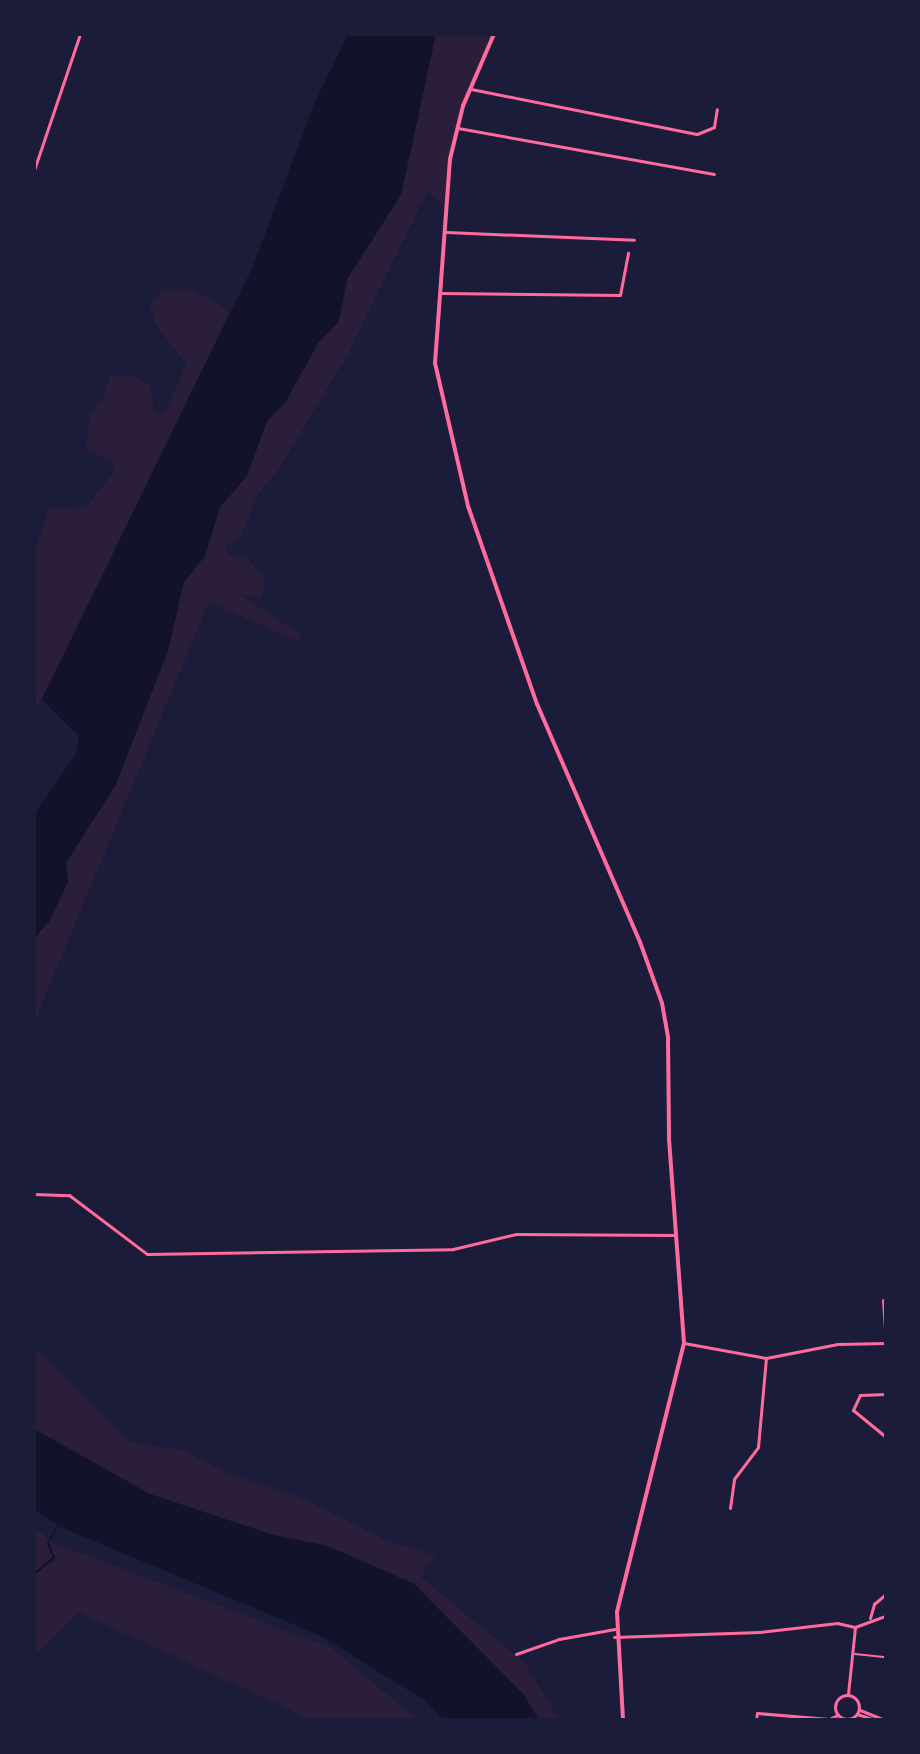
<!DOCTYPE html>
<style>
body{margin:0}
#map{position:relative;width:920px;height:1754px;overflow:hidden;background:#1b1b3a;font-family:"Source Sans 3",sans-serif}
div>[style]{position:absolute}
.green>*{inset:0;background:#2a1e3b}
.water>*{inset:0;background:#12122b}
.stream>*{height:2px;margin:-1px;padding:0 1px;transform-origin:1px;border-radius:1px;background:#12122b}
.path>*{height:2px;margin:-1px;padding:0 1px;transform-origin:1px;border-radius:1px;background:#ff6b9d}
.minor>*{height:3px;margin:-1.5px;padding:0 1.5px;transform-origin:1.5px;border-radius:1.5px;background:#ff6b9d}
.minor>.ring{margin:-1.5px;padding:0;box-sizing:content-box;background:none;border:3px solid #ff6b9d;border-radius:50%}
.tertiary>*{height:4px;margin:-2px;padding:0 2px;transform-origin:2px;border-radius:2px;background:#ff6b9d}
span{translate:-50% -50%;white-space:nowrap;text-align:center;line-height:1.15;-webkit-text-stroke:7px #1b1b3a;paint-order:stroke}
.frame{position:absolute;inset:0;border:36px solid #1b1b3a;pointer-events:none}
</style>
<div id="map">
<div class="green">
<div style="clip-path:polygon(436px 34px,494px 34px,457px 128px,445px 207px,428px 190px,348px 354px,277px 472px,258px 494px,241px 536px,225px 547px,230px 557px,246px 556px,265px 580px,262px 598px,239px 594px,300px 634px,299px 642px,209px 602px,34px 1023px,34px 939px,50px 920px,66px 864px,116px 784px,184px 582px,205px 556px,220px 507px,247px 476px,267px 421px,285px 403px,318px 343px,339px 321px,347px 279px,401px 195px)"></div>
<div style="clip-path:polygon(162px 289px,193px 289px,230px 312px,34px 714px,34px 551px,49px 508px,86px 507px,113px 473px,114px 462px,85px 450px,91px 413px,102px 400px,110px 376px,132px 375px,150px 385px,154px 412px,165px 412px,186px 364px,155px 324px,150px 307px)"></div>
<div style="clip-path:polygon(34px 1347px,129px 1442px,183px 1450px,225px 1472px,299px 1497px,387px 1541px,435px 1555px,421px 1577px,526px 1664px,559px 1720px,539px 1720px,524px 1695px,414px 1584px,328px 1546px,273px 1535px,150px 1494px,34px 1429px)"></div>
<div style="clip-path:polygon(34px 1528px,55px 1543px,332px 1648px,418px 1720px,312px 1720px,78px 1612px,34px 1656px)"></div>
</div>
<div class="water">
<div style="clip-path:polygon(348px 34px,436px 34px,401px 195px,347px 279px,339px 321px,318px 343px,285px 403px,267px 421px,247px 476px,220px 507px,205px 556px,184px 582px,168px 651px,116px 784px,66px 863px,68px 882px,50px 920px,34px 939px,34px 815px,77px 752px,79px 736px,42px 700px,253px 266px,315px 102px)"></div>
<div style="clip-path:polygon(34px 1429px,150px 1494px,273px 1535px,328px 1546px,414px 1584px,524px 1695px,539px 1720px,444px 1720px,424px 1700px,321px 1636px,58px 1526px,34px 1509px)"></div>
</div>
<div class="stream">
<div style="left:34px;top:1574px;width:26px;rotate:-39deg"></div>
<div style="left:54px;top:1558px;width:16px;rotate:-112deg"></div>
<div style="left:48px;top:1543px;width:21px;rotate:-61deg"></div>
</div>
<div class="path">
<div style="left:855px;top:1654px;width:31px;rotate:6deg"></div>
</div>
<div class="minor">
<div style="left:471px;top:89px;width:230px;rotate:11.3deg"></div>
<div style="left:697px;top:134px;width:18px;rotate:-22deg"></div>
<div style="left:714px;top:127px;width:18px;rotate:-81deg"></div>
<div style="left:458px;top:128px;width:260px;rotate:10.2deg"></div>
<div style="left:34px;top:170px;width:144px;rotate:-71.3deg"></div>
<div style="left:446px;top:232px;width:188px;rotate:2.4deg"></div>
<div style="left:439px;top:293px;width:181px;rotate:0.6deg"></div>
<div style="left:620px;top:295px;width:43px;rotate:-79.2deg"></div>
<div style="left:34px;top:1194px;width:35px;rotate:2deg"></div>
<div style="left:69px;top:1195px;width:98px;rotate:37.1deg"></div>
<div style="left:147px;top:1254px;width:306px;rotate:-0.9deg"></div>
<div style="left:453px;top:1249px;width:65px;rotate:-13.4deg"></div>
<div style="left:516px;top:1234px;width:160px;rotate:0.4deg"></div>
<div style="left:883px;top:1300px;width:43px;rotate:86deg"></div>
<div style="left:684px;top:1343px;width:83px;rotate:10.4deg"></div>
<div style="left:766px;top:1358px;width:73px;rotate:-11deg"></div>
<div style="left:838px;top:1344px;width:48px;rotate:-1.2deg"></div>
<div style="left:886px;top:1394px;width:26px;rotate:178deg"></div>
<div style="left:860px;top:1395px;width:17px;rotate:115deg"></div>
<div style="left:853px;top:1410px;width:43px;rotate:39.3deg"></div>
<div style="left:730px;top:1508px;width:29px;rotate:-82deg"></div>
<div style="left:734px;top:1479px;width:40px;rotate:-53deg"></div>
<div style="left:758px;top:1447px;width:89px;rotate:-84.9deg"></div>
<div style="left:885px;top:1594px;width:20px;rotate:87deg"></div>
<div style="left:870px;top:1618px;width:15px;rotate:-74deg"></div>
<div style="left:874px;top:1604px;width:16px;rotate:-40deg"></div>
<div style="left:614px;top:1637px;width:146px;rotate:-2deg"></div>
<div style="left:760px;top:1632px;width:78px;rotate:-6.7deg"></div>
<div style="left:837px;top:1623px;width:18px;rotate:13deg"></div>
<div style="left:855px;top:1627px;width:33px;rotate:-20deg"></div>
<div style="left:516px;top:1654px;width:46px;rotate:-19.2deg"></div>
<div style="left:559px;top:1639px;width:57px;rotate:-10.1deg"></div>
<div style="left:848px;top:1694px;width:67px;rotate:-84deg"></div>
<div class="ring" style="left:835px;top:1695px;width:21px;height:21px"></div>
<div style="left:860px;top:1710px;width:27px;rotate:22deg"></div>
<div style="left:857px;top:1714px;width:20px;rotate:18deg"></div>
<div style="left:756px;top:1720px;width:7px;rotate:-82deg"></div>
<div style="left:757px;top:1713px;width:72px;rotate:4.8deg"></div>
<div style="left:829px;top:1719px;width:10px;rotate:-24deg"></div>
</div>
<div class="tertiary">
<div style="left:494px;top:34px;width:78px;rotate:113.3deg"></div>
<div style="left:463px;top:106px;width:55px;rotate:103.8deg"></div>
<div style="left:450px;top:159px;width:205px;rotate:94.2deg"></div>
<div style="left:435px;top:363px;width:147px;rotate:77deg"></div>
<div style="left:468px;top:506px;width:210px;rotate:70.8deg"></div>
<div style="left:537px;top:704px;width:259px;rotate:66.6deg"></div>
<div style="left:640px;top:942px;width:65px;rotate:70.2deg"></div>
<div style="left:662px;top:1003px;width:36px;rotate:80deg"></div>
<div style="left:668px;top:1038px;width:101px;rotate:89.4deg"></div>
<div style="left:669px;top:1139px;width:205px;rotate:85.8deg"></div>
<div style="left:684px;top:1343px;width:277px;rotate:104deg"></div>
<div style="left:617px;top:1612px;width:108px;rotate:86.8deg"></div>
</div>
<div class="frame"></div>
</div>
